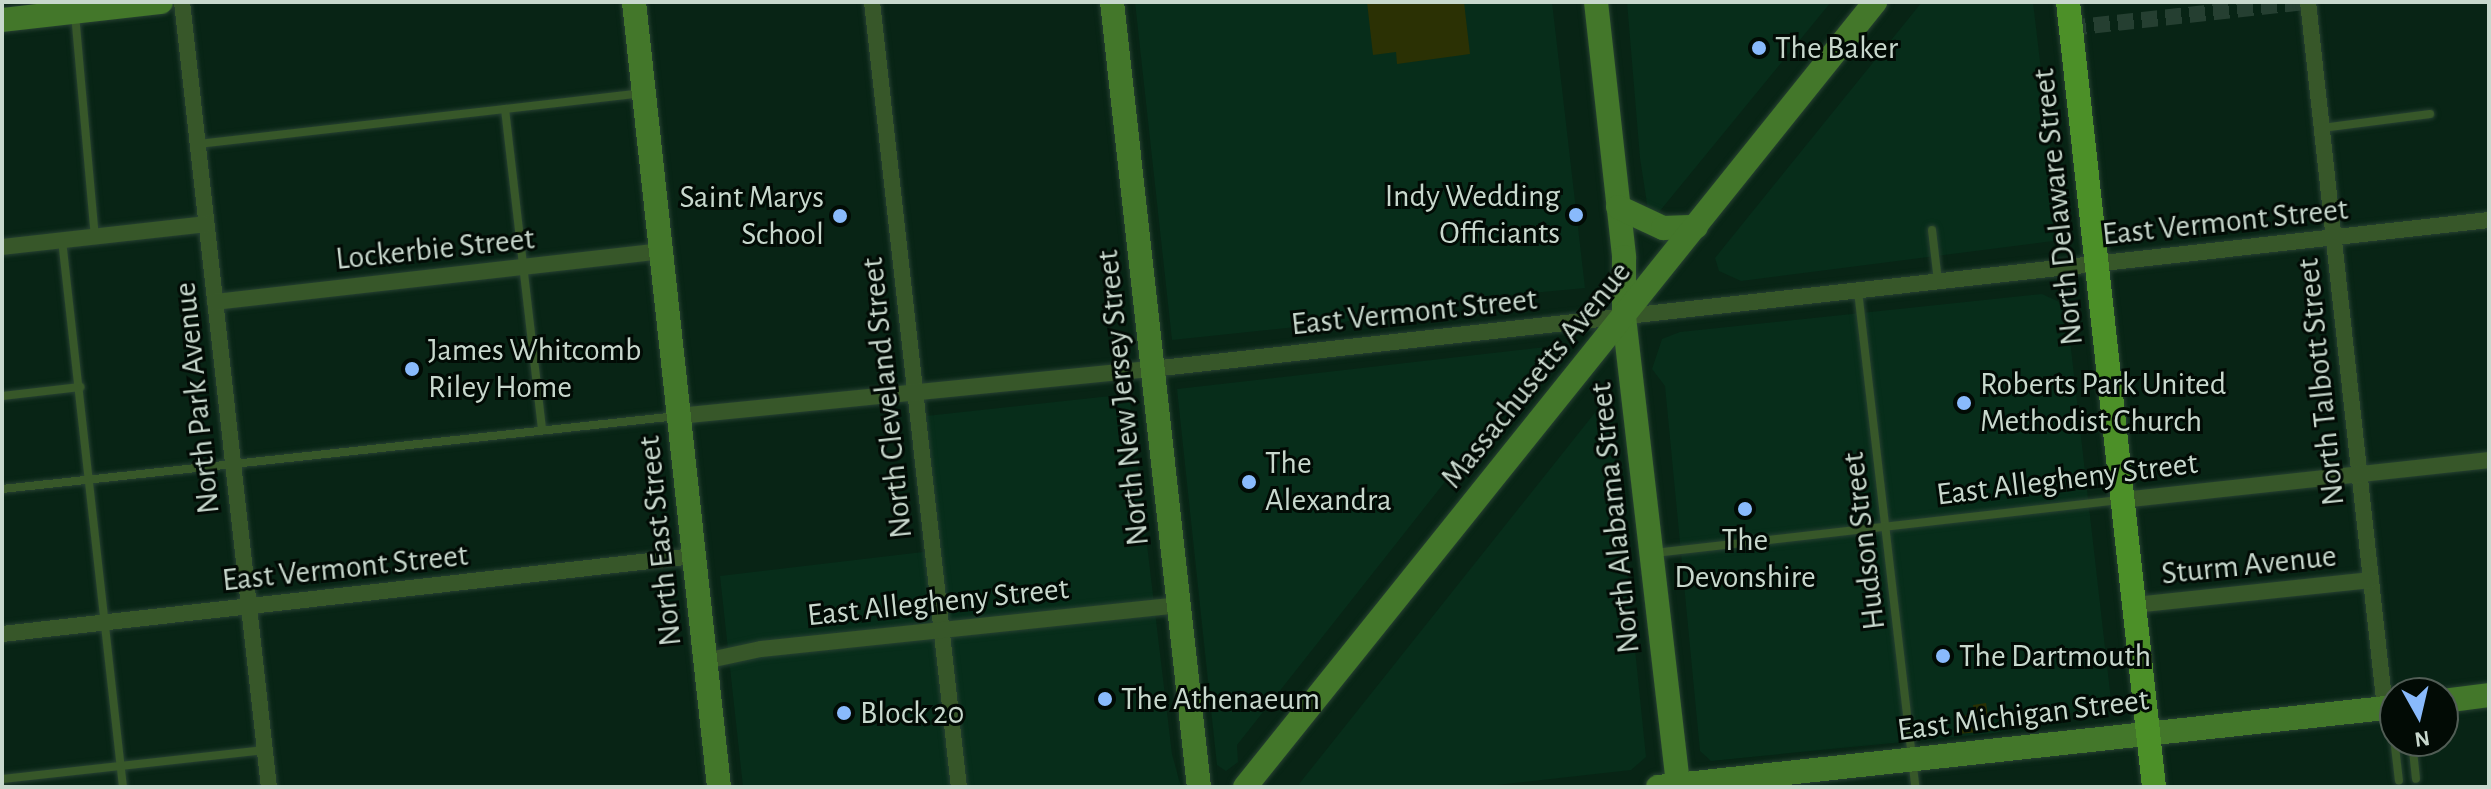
<!DOCTYPE html>
<style>
body{margin:0}
#map{position:relative;width:2491px;height:789px;overflow:hidden;background:#082415;font-family:"Alegreya Sans",sans-serif}
div>[style]{position:absolute}
.built>*{inset:0;background:#072d1a}
.green>*{inset:0;background:#2b3104}
.street-tunnel>*{height:16px;margin-top:-8px;transform-origin:0;background:repeating-linear-gradient(90deg,#253f31 0 16px,transparent 0 24px)}
.roads{filter:drop-shadow(0 0 2px #274132) drop-shadow(0 0 2px #274132)}
.lane>*{height:8px;margin:-4px;padding:0 4px;transform-origin:4px;border-radius:4px;background:#375729}
.street>*{height:16px;margin:-8px;padding:0 8px;transform-origin:8px;border-radius:8px;background:#375729}
.secondary>*{height:24px;margin:-12px;padding:0 12px;transform-origin:12px;border-radius:12px;background:#43772a}
.primary>*{height:24px;margin:-12px;padding:0 12px;transform-origin:12px;border-radius:12px;background:#4c9028}
.dots>*{width:22px;height:22px;translate:-50% -50%;box-sizing:border-box;border:4px solid #020b05;border-radius:50%}
span{translate:-50% -50%;white-space:nowrap;text-align:center;line-height:1.15;-webkit-text-stroke:6px #020b05;paint-order:stroke}
.poi-label{font-size:32px;color:#c8d8cd}
.left{translate:0 -50%;text-align:left}
.right{translate:-100% -50%;text-align:right}
.street-label{font-size:32px;color:#c8d8cd}
.frame{position:absolute;inset:0;border:4px solid #c8d8cd;pointer-events:none}
.north{position:absolute;left:2379px;top:677px;width:80px;height:80px;box-sizing:border-box;background:#020b05;border:2px solid #515d55;border-radius:50%;rotate:172deg;font-size:22px;font-weight:700;line-height:32px;text-align:center;color:#c8d8cd}
.north::after{content:'';display:block;margin:auto;width:28px;height:36px;background:#89bafc;clip-path:polygon(50% 0,100% 100%,50% 72%,0 100%)}
</style>
<div id="map">
<div class="built">
<div style="clip-path:polygon(1135px 2px,1552px 2px,1585px 288px,1448px 301px,1344px 322px,1172px 340px)"></div>
<div style="clip-path:polygon(1627px 2px,1831px 2px,1650px 223px,1640px 158px)"></div>
<div style="clip-path:polygon(1922px 2px,2033px 2px,2061px 240px,1741px 281px,1719px 271px,1715px 258px)"></div>
<div style="clip-path:polygon(2042px 294px,2066px 305px,2112px 709px,2009px 719px,2003px 731px,1994px 733px,1711px 761px,1700px 751px,1665px 386px,1652px 369px,1662px 339px,1680px 332px)"></div>
<div style="clip-path:polygon(1546px 347px,1547px 362px,1527px 378px,1237px 745px,1238px 762px,1226px 771px,1217px 765px,1177px 389px)"></div>
<div style="clip-path:polygon(1129px 394px,1172px 754px,1181px 787px,743px 787px,720px 576px,940px 550px,926px 416px)"></div>
<div style="clip-path:polygon(1609px 395px,1646px 757px,1631px 770px,1479px 787px,1302px 787px,1299px 784px)"></div>
</div>
<div class="green">
<div style="clip-path:polygon(1367px 2px,1464px 2px,1470px 54px,1397px 64px,1396px 52px,1373px 55px)"></div>
<div style="clip-path:polygon(1986px 703px,1990px 731px,1958px 734px,1957px 718px,1974px 713px,1973px 705px)"></div>
</div>
<div class="street-tunnel">
<div style="left:2070px;top:28px;width:238px;rotate:-6.3deg"></div>
</div>
<div class="roads">
<div class="lane">
<div style="left:75px;top:14px;width:223px;rotate:84.9deg"></div>
<div style="left:505px;top:109px;width:139px;rotate:-6.6deg"></div>
<div style="left:2322px;top:128px;width:109px;rotate:-7.4deg"></div>
<div style="left:198px;top:144px;width:309px;rotate:-6.5deg"></div>
<div style="left:505px;top:109px;width:323px;rotate:83.4deg"></div>
<div style="left:1932px;top:230px;width:51px;rotate:83.3deg"></div>
<div style="left:62px;top:240px;width:550px;rotate:83.64deg"></div>
<div style="left:1858px;top:291px;width:499px;rotate:83.4deg"></div>
<div style="left:2px;top:396px;width:79px;rotate:-6.6deg"></div>
<div style="left:2px;top:489px;width:679px;rotate:-6.17deg"></div>
<div style="left:1654px;top:553px;width:471px;rotate:-6.5deg"></div>
<div style="left:2391px;top:712px;width:69px;rotate:83.4deg"></div>
<div style="left:2412px;top:741px;width:38px;rotate:84deg"></div>
<div style="left:2px;top:779px;width:265px;rotate:-6.3deg"></div>
</div>
<div class="street">
<div style="left:182px;top:2px;width:790px;rotate:83.68deg"></div>
<div style="left:872px;top:2px;width:790px;rotate:83.68deg"></div>
<div style="left:2308px;top:2px;width:710px;rotate:83.78deg"></div>
<div style="left:2px;top:247px;width:205px;rotate:-6.4deg"></div>
<div style="left:215px;top:302px;width:449px;rotate:-6.5deg"></div>
<div style="left:679px;top:416px;width:475px;rotate:-5.7deg"></div>
<div style="left:1152px;top:369px;width:1345px;rotate:-6.36deg"></div>
<div style="left:2122px;top:500px;width:369px;rotate:-6.2deg"></div>
<div style="left:2134px;top:605px;width:238px;rotate:-6deg"></div>
<div style="left:2px;top:634px;width:696px;rotate:-6.43deg"></div>
<div style="left:705px;top:661px;width:57px;rotate:-12.1deg"></div>
<div style="left:761px;top:649px;width:419px;rotate:-6deg"></div>
</div>
<div class="secondary">
<div style="left:634px;top:2px;width:790px;rotate:83.82deg"></div>
<div style="left:1112px;top:2px;width:790px;rotate:83.68deg"></div>
<div style="left:1596px;top:2px;width:257px;rotate:83.7deg"></div>
<div style="left:1624px;top:257px;width:60px;rotate:90deg"></div>
<div style="left:1624px;top:317px;width:473px;rotate:83.4deg"></div>
<div style="left:2px;top:20px;width:160px;rotate:-6.5deg"></div>
<div style="left:1618px;top:207px;width:50px;rotate:25deg"></div>
<div style="left:1663px;top:228px;width:33px;rotate:-2deg"></div>
<div style="left:2443px;top:701px;width:46px;rotate:-7.4deg"></div>
<div style="left:1245px;top:787px;width:1007px;rotate:-51.25deg"></div>
<div style="left:1658px;top:787px;width:741px;rotate:-6.2deg"></div>
</div>
<div class="primary">
<div style="left:2068px;top:2px;width:790px;rotate:83.75deg"></div>
</div>
</div>
<div class="dots">
<div style="left:1759px;top:48px;background:#89bafc"></div>
<div style="left:1576px;top:215px;background:#89bafc"></div>
<div style="left:840px;top:216px;background:#89bafc"></div>
<div style="left:412px;top:369px;background:#89bafc"></div>
<div style="left:1964px;top:403px;background:#89bafc"></div>
<div style="left:1249px;top:482px;background:#89bafc"></div>
<div style="left:1745px;top:509px;background:#89bafc"></div>
<div style="left:1943px;top:656px;background:#89bafc"></div>
<div style="left:1105px;top:699px;background:#89bafc"></div>
<div style="left:844px;top:713px;background:#89bafc"></div>
</div>
<div class="poi-label">
<span class="left" style="left:1775px;top:48px">The Baker</span>
<span class="right" style="left:1560px;top:215px">Indy Wedding<br>Officiants</span>
<span class="right" style="left:824px;top:216px">Saint Marys<br>School</span>
<span class="left" style="left:428px;top:369px">James Whitcomb<br>Riley Home</span>
<span class="left" style="left:1980px;top:403px">Roberts Park United<br>Methodist Church</span>
<span class="left" style="left:1265px;top:482px">The<br>Alexandra</span>
<span style="left:1745px;top:559px">The<br>Devonshire</span>
<span class="left" style="left:1959px;top:656px">The Dartmouth</span>
<span class="left" style="left:1121px;top:699px">The Athenaeum</span>
<span class="left" style="left:860px;top:713px">Block 20</span>
</div>
<div class="street-label">
<span style="left:2058px;top:207px;rotate:-96deg">North Delaware Street</span>
<span style="left:2225px;top:222px;rotate:-6deg">East Vermont Street</span>
<span style="left:435px;top:249px;rotate:-6deg">Lockerbie Street</span>
<span style="left:1414px;top:312px;rotate:-6deg">East Vermont Street</span>
<span style="left:1536px;top:375px;rotate:-51deg">Massachusetts Avenue</span>
<span style="left:2321px;top:382px;rotate:-96deg">North Talbott Street</span>
<span style="left:197px;top:398px;rotate:-96deg">North Park Avenue</span>
<span style="left:887px;top:398px;rotate:-96deg">North Cleveland Street</span>
<span style="left:1123px;top:398px;rotate:-96deg">North New Jersey Street</span>
<span style="left:2067px;top:479px;rotate:-7deg">East Allegheny Street</span>
<span style="left:1615px;top:518px;rotate:-96deg">North Alabama Street</span>
<span style="left:660px;top:541px;rotate:-96deg">North East Street</span>
<span style="left:1864px;top:541px;rotate:-97deg">Hudson Street</span>
<span style="left:2249px;top:565px;rotate:-6deg">Sturm Avenue</span>
<span style="left:345px;top:568px;rotate:-6deg">East Vermont Street</span>
<span style="left:938px;top:602px;rotate:-6deg">East Allegheny Street</span>
<span style="left:2023px;top:715px;rotate:-7deg">East Michigan Street</span>
</div>
<div class="frame"></div>
<div class="north">N</div>
</div>
